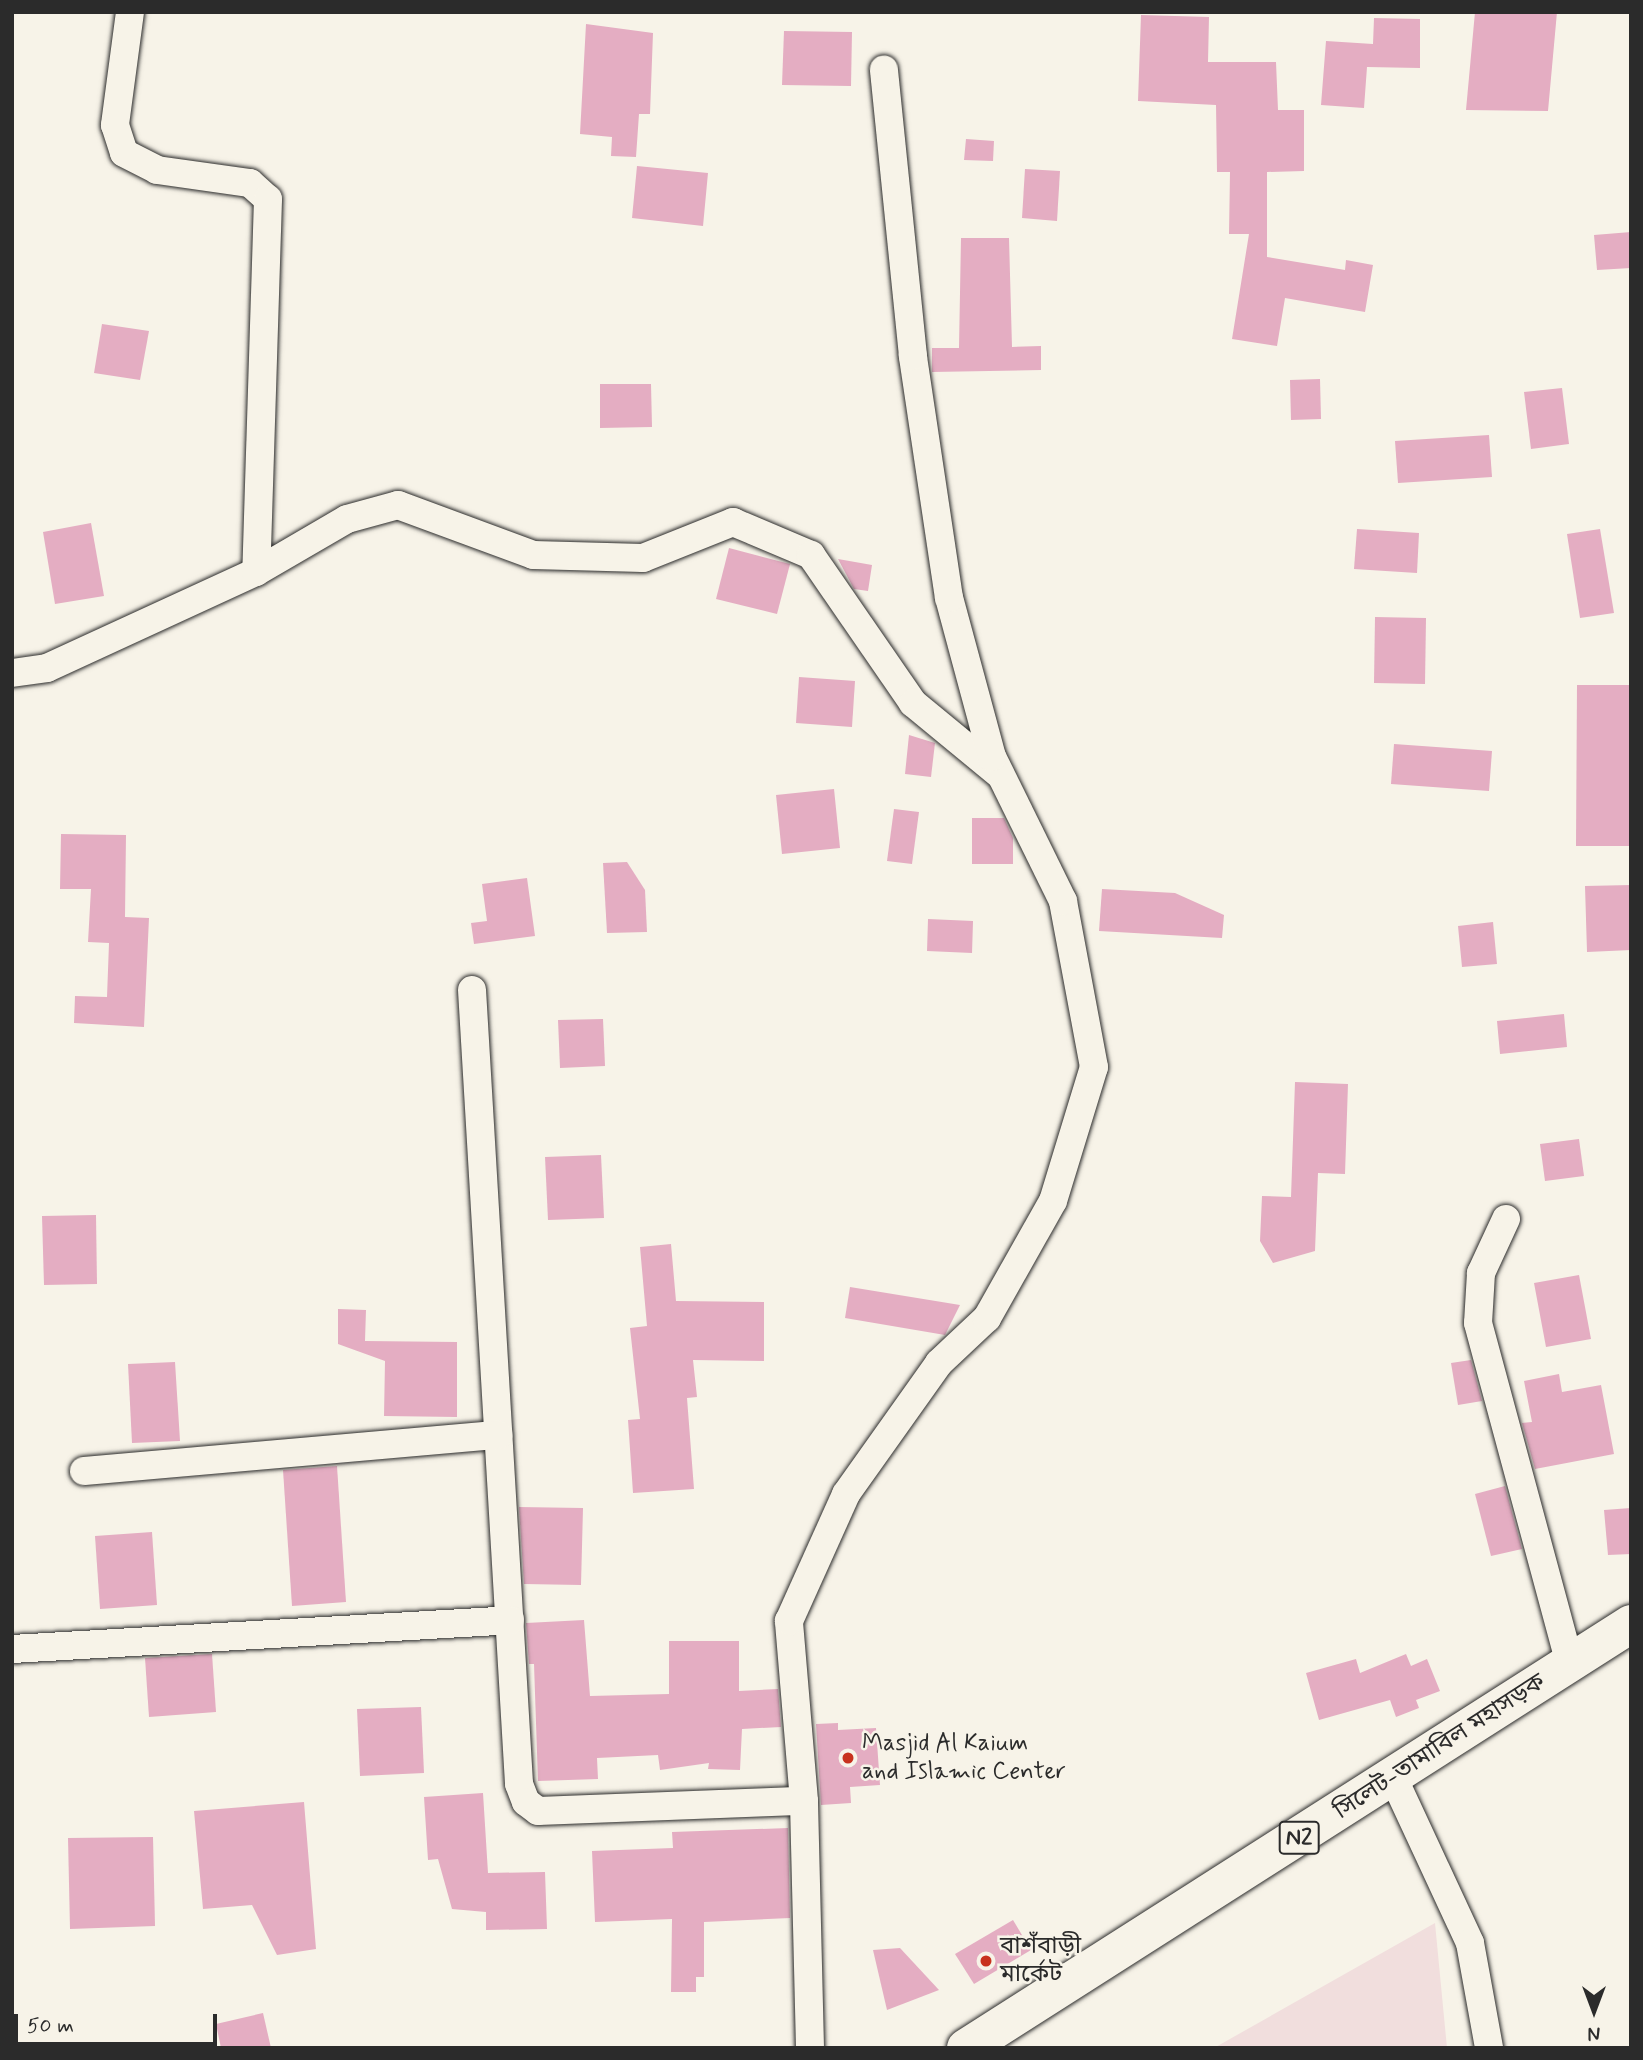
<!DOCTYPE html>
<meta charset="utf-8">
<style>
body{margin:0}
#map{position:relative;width:1643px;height:2060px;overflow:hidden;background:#f7f3e8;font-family:Mynerve,"Noto Sans Bengali",sans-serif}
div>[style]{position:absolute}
.built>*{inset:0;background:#f1dedd}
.building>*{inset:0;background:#e4adc2}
.roads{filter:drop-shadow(0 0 2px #2b2b2b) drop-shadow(0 0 2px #2b2b2b)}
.minor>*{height:28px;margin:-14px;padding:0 14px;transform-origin:14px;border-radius:14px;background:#f7f3e8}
.highway>*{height:38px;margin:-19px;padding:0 19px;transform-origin:19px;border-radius:19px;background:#f7f3e8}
.dots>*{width:19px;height:19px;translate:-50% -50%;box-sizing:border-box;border:4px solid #f7f3e8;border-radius:50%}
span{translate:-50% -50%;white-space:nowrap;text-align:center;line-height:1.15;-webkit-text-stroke:5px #f7f3e8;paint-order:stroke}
.shield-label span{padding:2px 5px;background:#f7f3e8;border:2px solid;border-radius:5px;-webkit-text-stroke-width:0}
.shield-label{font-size:23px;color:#2b2b2b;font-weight:700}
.poi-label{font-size:24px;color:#2b2b2b}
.left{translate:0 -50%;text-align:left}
.street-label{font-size:24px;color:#2b2b2b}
.frame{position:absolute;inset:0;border:14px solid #2b2b2b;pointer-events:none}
.north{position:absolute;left:1559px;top:1976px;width:70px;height:70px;-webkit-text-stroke:5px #f7f3e8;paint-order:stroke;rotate:180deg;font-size:19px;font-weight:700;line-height:28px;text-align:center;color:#2b2b2b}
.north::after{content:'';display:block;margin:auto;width:24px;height:32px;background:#2b2b2b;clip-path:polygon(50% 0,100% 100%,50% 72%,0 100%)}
.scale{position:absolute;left:14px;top:2014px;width:203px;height:32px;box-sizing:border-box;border:4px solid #2b2b2b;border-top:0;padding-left:9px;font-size:21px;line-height:24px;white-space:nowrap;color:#2b2b2b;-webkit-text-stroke:5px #f7f3e8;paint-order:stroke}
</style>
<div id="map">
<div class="built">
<div style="clip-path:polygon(1435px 1923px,1447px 2048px,1214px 2048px)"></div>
</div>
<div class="building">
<div style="clip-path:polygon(1475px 12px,1557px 12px,1548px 111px,1466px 110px)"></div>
<div style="clip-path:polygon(1141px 15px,1209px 17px,1208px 62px,1276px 62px,1278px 110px,1304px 110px,1304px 171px,1267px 172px,1267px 257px,1345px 270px,1346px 260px,1373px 265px,1365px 312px,1285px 298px,1277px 346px,1232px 339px,1249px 234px,1229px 234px,1230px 172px,1217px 172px,1216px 105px,1138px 101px)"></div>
<div style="clip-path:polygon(1374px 18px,1420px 19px,1420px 68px,1367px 67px,1364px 108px,1321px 105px,1326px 41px,1373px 44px)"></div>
<div style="clip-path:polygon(586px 24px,653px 33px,650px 114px,639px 114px,636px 157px,611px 156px,612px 137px,580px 134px)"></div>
<div style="clip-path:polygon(784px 31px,852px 32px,851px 86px,782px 85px)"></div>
<div style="clip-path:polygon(966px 139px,994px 141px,993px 161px,964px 160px)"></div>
<div style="clip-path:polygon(637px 166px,708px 173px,703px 226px,632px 218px)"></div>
<div style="clip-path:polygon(1025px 169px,1060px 171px,1057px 221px,1022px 218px)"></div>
<div style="clip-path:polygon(1631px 232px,1631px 268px,1597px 270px,1594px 235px)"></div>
<div style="clip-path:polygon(961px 238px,1009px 238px,1012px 347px,1041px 346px,1041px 370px,932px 372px,932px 348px,959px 348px)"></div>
<div style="clip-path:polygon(102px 324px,149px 331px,140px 380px,94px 373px)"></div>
<div style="clip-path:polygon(1320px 379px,1321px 419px,1291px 420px,1290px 380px)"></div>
<div style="clip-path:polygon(600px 384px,651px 384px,652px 427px,600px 428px)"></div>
<div style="clip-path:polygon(1562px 388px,1569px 444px,1531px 449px,1524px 392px)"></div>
<div style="clip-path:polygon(1489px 435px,1492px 477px,1398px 483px,1395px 441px)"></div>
<div style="clip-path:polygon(91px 523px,104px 596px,55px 604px,43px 532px)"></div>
<div style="clip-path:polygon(1357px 529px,1419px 533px,1417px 573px,1354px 569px)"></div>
<div style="clip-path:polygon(1600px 529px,1614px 613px,1580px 618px,1567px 534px)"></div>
<div style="clip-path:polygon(729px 548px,790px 564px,777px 614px,716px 599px)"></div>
<div style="clip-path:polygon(838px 559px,872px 565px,868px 591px,854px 589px)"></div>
<div style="clip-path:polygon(1375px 617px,1426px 618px,1425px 684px,1374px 683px)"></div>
<div style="clip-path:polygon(799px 677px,855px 681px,852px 727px,796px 723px)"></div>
<div style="clip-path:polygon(1577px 685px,1631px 685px,1631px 846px,1576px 846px)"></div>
<div style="clip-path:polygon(909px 735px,935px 743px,931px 777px,905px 774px)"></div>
<div style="clip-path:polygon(1394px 744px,1492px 751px,1489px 791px,1391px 784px)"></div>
<div style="clip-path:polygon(834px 789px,840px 848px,782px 854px,776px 795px)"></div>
<div style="clip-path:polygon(894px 809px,919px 812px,912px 864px,887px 861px)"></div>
<div style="clip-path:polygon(972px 818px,1004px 818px,1013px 838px,1013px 864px,972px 864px)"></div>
<div style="clip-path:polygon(61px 834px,126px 835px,125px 917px,149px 918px,144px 1027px,74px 1023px,75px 996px,107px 997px,109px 943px,88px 942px,91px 889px,60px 889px)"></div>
<div style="clip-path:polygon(627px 862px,645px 890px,647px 932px,607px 933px,603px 863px)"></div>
<div style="clip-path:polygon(527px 878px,535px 936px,474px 944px,471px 923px,487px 921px,482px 884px)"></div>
<div style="clip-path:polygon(1631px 885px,1631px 950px,1587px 952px,1585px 886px)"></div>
<div style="clip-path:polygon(1102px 889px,1175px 893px,1224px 915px,1222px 938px,1099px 931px)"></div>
<div style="clip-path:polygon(928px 919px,973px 921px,972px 953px,927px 951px)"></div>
<div style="clip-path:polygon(1493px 922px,1497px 964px,1462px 967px,1458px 926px)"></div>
<div style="clip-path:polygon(1564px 1014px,1567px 1047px,1500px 1054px,1497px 1021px)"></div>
<div style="clip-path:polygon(603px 1019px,605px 1066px,560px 1068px,558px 1020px)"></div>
<div style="clip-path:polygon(1295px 1082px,1348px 1084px,1345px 1174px,1318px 1173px,1315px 1251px,1273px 1263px,1260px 1241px,1262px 1196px,1291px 1197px)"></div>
<div style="clip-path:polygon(1579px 1139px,1584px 1176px,1545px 1181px,1540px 1144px)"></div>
<div style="clip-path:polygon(601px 1155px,604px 1218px,548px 1220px,545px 1157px)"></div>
<div style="clip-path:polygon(96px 1215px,97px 1284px,44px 1285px,42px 1216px)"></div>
<div style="clip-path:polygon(671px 1244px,676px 1301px,764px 1302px,764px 1361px,693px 1360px,697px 1397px,687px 1398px,694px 1489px,633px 1493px,628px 1420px,640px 1419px,630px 1328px,647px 1326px,640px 1247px)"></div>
<div style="clip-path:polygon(1579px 1275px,1591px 1339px,1546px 1347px,1534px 1283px)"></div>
<div style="clip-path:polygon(850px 1287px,960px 1305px,945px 1335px,845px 1318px)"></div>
<div style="clip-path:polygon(338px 1309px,366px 1310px,365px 1341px,457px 1342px,457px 1417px,384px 1416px,385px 1361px,338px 1344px)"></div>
<div style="clip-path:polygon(1471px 1360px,1482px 1401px,1458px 1405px,1451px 1363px)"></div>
<div style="clip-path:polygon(175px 1362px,180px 1441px,132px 1443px,128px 1364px)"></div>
<div style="clip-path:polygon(1559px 1374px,1562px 1392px,1601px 1385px,1614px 1454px,1535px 1469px,1522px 1423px,1532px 1422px,1524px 1381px)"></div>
<div style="clip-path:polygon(337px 1466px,346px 1602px,292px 1606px,283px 1470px)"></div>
<div style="clip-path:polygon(1505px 1486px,1522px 1549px,1491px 1556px,1475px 1494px)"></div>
<div style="clip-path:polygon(519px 1507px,583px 1508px,581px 1585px,524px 1584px)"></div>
<div style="clip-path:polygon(1631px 1508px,1631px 1554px,1608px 1555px,1604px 1510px)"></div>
<div style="clip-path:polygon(152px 1532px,157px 1605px,100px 1609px,95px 1536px)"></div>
<div style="clip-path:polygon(584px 1620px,590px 1696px,669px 1694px,669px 1641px,739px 1641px,739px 1691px,778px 1689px,781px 1727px,742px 1729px,740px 1770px,708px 1769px,709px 1763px,660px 1770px,658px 1755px,597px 1758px,598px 1779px,538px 1781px,534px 1664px,529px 1664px,526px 1623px)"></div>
<div style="clip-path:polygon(212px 1654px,216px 1712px,149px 1717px,145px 1658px)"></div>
<div style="clip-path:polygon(1406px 1654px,1411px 1666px,1427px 1659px,1440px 1691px,1416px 1700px,1419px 1708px,1396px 1717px,1390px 1700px,1319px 1720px,1306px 1673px,1356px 1659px,1360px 1673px)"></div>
<div style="clip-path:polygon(421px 1707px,424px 1773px,360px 1776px,357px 1709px)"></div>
<div style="clip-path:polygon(838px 1723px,838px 1730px,876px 1728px,880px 1785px,850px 1787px,851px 1803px,821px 1805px,816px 1724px)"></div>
<div style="clip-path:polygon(483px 1793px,488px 1873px,545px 1872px,547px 1929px,486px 1930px,486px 1912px,452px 1909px,438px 1859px,428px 1860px,424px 1797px)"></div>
<div style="clip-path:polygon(304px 1802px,316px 1949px,277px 1955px,252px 1905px,203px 1909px,194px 1811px)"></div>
<div style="clip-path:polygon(788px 1828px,790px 1918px,704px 1922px,704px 1977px,696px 1977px,696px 1992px,671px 1992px,672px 1919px,595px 1922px,592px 1851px,673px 1848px,672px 1832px)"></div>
<div style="clip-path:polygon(153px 1837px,155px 1926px,70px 1929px,68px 1838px)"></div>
<div style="clip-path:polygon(1013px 1920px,1031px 1950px,974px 1984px,955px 1954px)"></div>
<div style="clip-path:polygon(900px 1948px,939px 1990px,887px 2010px,873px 1950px)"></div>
<div style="clip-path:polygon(263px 2013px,271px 2048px,221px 2048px,216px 2024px)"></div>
</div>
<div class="roads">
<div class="minor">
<div style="left:130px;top:12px;width:114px;rotate:97.6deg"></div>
<div style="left:115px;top:125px;width:29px;rotate:72deg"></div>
<div style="left:124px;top:153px;width:37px;rotate:27deg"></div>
<div style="left:157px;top:170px;width:94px;rotate:8deg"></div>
<div style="left:250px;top:183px;width:24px;rotate:42deg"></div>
<div style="left:268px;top:199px;width:373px;rotate:91.8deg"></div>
<div style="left:12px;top:673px;width:35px;rotate:-8deg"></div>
<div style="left:47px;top:668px;width:230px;rotate:-24.7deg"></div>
<div style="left:256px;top:572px;width:105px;rotate:-30.2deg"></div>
<div style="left:347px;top:519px;width:53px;rotate:-15.4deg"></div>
<div style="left:398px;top:505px;width:144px;rotate:20.3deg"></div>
<div style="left:533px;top:555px;width:110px;rotate:1.6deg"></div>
<div style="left:643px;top:558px;width:97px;rotate:-21.8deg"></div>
<div style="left:733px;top:522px;width:85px;rotate:22.9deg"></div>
<div style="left:811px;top:555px;width:180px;rotate:55.4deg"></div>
<div style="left:913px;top:703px;width:112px;rotate:39.5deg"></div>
<div style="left:472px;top:990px;width:795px;rotate:86.61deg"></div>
<div style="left:519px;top:1784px;width:19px;rotate:69deg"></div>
<div style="left:526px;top:1802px;width:15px;rotate:37deg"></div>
<div style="left:538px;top:1811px;width:266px;rotate:-2.2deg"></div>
<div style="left:1506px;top:1219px;width:60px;rotate:114.8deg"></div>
<div style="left:1481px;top:1273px;width:50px;rotate:93.4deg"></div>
<div style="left:1478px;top:1323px;width:352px;rotate:74.9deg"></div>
<div style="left:84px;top:1471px;width:416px;rotate:-5deg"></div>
<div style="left:12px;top:1649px;width:499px;rotate:-3.3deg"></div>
<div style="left:1393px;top:1777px;width:183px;rotate:65.1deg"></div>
<div style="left:1470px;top:1943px;width:107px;rotate:79.7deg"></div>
<div style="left:810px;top:2048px;width:247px;rotate:-91.4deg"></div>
<div style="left:804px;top:1801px;width:181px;rotate:-94.8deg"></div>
<div style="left:789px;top:1621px;width:139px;rotate:-65.8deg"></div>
<div style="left:846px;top:1494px;width:161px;rotate:-54.6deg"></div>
<div style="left:939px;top:1363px;width:66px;rotate:-43.2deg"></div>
<div style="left:987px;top:1318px;width:134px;rotate:-60.6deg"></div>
<div style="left:1053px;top:1201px;width:140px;rotate:-73deg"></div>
<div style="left:1094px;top:1067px;width:169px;rotate:-100.6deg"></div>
<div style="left:1063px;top:901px;width:161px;rotate:-116.2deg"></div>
<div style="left:992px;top:757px;width:165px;rotate:-105.1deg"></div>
<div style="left:949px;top:598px;width:245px;rotate:-98.5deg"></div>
<div style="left:913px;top:356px;width:288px;rotate:-95.8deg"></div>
</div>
<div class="highway">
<div style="left:966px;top:2048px;width:789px;rotate:-32.52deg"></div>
</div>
</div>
<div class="dots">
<div style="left:848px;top:1758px;background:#c8321e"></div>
<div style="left:986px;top:1961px;background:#c8321e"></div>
</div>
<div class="shield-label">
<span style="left:1299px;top:1838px">N2</span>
</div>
<div class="poi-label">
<span class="left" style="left:862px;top:1758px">Masjid Al Kaium<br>and Islamic Center</span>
<span class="left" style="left:1000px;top:1961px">বাশঁবাড়ী<br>মার্কেট</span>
</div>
<div class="street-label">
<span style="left:1440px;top:1747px;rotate:-33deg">সিলেট-তামাবিল মহাসড়ক</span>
</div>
<div class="frame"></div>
<div class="north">N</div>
<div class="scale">50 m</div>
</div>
